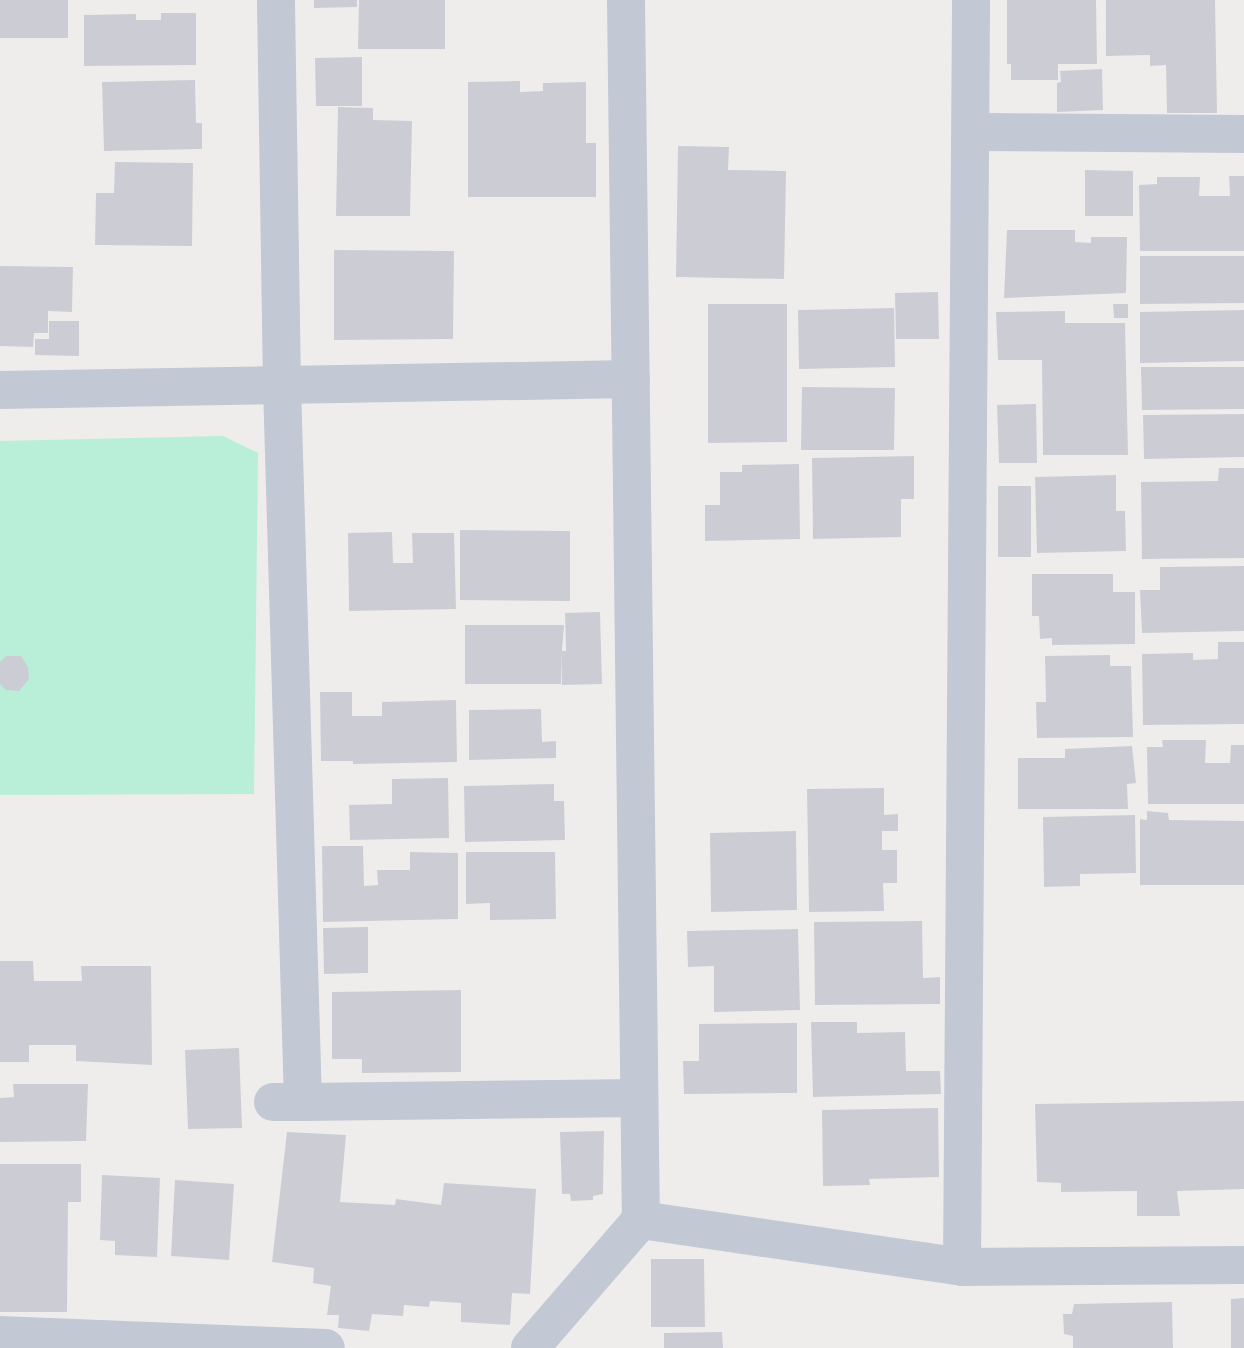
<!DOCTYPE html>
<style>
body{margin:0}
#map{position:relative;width:1244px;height:1348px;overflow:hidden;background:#efedec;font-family:"DejaVu Sans",sans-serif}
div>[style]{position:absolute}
.green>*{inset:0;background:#b9eed9}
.building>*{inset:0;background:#cccdd4}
.street>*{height:38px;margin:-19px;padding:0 19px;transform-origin:19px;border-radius:19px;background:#c2c8d4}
span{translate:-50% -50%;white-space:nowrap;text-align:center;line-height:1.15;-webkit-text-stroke:6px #fff;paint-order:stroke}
</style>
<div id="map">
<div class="green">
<div style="clip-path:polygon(223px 436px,258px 453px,254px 794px,0 795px,0 441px)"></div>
</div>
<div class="building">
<div style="clip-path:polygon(0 0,68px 0,68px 38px,0 38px)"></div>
<div style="clip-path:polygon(314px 0,357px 0,357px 7px,314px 8px)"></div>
<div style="clip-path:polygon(359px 0,445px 0,445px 49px,358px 49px)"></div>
<div style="clip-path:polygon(1007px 0,1096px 0,1097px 64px,1058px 64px,1058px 80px,1011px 80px,1011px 64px,1007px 64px)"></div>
<div style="clip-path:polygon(1106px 0,1215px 0,1217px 113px,1167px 113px,1166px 65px,1150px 66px,1150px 55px,1106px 56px)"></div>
<div style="clip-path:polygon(161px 13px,196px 13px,196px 65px,84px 66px,84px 15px,136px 14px,136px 20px,161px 20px)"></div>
<div style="clip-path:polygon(362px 57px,362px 106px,316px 106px,315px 58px)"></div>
<div style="clip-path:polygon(1102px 69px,1103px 110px,1057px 112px,1057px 83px,1061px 82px,1060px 71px)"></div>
<div style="clip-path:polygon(195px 80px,196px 123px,202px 123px,202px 149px,104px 151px,102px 82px)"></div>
<div style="clip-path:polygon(520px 81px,520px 92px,543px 91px,543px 83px,586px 82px,586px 143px,596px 143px,596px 197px,468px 197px,468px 82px)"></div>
<div style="clip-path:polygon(338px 107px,373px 108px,373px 120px,412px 121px,410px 216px,336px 216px)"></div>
<div style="clip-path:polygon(678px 146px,729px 147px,728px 170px,786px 171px,784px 279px,676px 277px)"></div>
<div style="clip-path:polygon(115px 162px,193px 163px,192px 246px,95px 245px,96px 193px,114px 193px)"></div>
<div style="clip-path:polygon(1085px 170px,1133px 171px,1133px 216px,1085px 216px)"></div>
<div style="clip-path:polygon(1229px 176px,1244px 176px,1244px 251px,1140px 251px,1139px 185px,1157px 184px,1157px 177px,1200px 177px,1199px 196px,1230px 196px)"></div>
<div style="clip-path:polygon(1007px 230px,1075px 230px,1075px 242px,1091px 243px,1091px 237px,1127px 237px,1126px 293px,1004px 298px)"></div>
<div style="clip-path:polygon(334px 250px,454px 251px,453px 339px,334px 340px)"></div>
<div style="clip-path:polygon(1140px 256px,1244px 256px,1244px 303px,1140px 304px)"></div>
<div style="clip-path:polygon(0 266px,73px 267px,72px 312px,48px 311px,48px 333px,34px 333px,33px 347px,0 346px)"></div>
<div style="clip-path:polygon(938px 292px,939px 339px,896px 339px,895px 293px)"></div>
<div style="clip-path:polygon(708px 304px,787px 304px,787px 442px,708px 443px)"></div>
<div style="clip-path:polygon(1113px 304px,1128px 304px,1128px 318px,1114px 318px)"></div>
<div style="clip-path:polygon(894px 308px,895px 367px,799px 369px,798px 310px)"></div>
<div style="clip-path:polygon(1244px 310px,1244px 361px,1140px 363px,1140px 312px)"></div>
<div style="clip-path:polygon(1065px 311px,1065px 323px,1125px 323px,1128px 455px,1043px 455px,1042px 360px,998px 360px,996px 312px)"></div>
<div style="clip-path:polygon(49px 321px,79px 321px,79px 356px,35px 355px,35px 339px,49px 339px)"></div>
<div style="clip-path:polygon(1141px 367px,1244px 367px,1244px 409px,1142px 410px)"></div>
<div style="clip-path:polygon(802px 387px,895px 388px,894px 450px,801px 450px)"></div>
<div style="clip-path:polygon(1036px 404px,1037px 463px,999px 463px,997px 405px)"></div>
<div style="clip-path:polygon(1244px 414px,1244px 457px,1144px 459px,1143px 415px)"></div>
<div style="clip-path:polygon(914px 456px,914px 499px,901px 499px,901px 537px,813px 539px,812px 458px)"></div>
<div style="clip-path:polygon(799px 464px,800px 539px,705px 541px,705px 505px,720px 505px,720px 472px,742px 472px,742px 465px)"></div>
<div style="clip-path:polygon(1219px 468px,1244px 468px,1244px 558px,1142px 559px,1141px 482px,1218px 481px)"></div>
<div style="clip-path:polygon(1116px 475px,1116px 511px,1125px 511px,1126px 551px,1037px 553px,1035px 477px)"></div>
<div style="clip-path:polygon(998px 486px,1031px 486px,1031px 557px,998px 557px)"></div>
<div style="clip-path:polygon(460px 530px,570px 531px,570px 601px,460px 600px)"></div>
<div style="clip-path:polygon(392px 532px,393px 563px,413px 563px,412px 533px,454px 533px,456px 609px,349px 611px,348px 533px)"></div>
<div style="clip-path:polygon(1244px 566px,1244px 631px,1142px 633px,1140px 590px,1160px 590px,1160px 567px)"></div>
<div style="clip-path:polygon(1032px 574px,1113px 574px,1113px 592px,1135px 592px,1135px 644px,1052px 645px,1052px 638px,1040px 639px,1039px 616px,1032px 616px)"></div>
<div style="clip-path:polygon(600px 612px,602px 684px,562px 685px,562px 651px,561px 684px,465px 684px,465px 625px,564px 625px,562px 651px,566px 651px,565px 613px)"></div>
<div style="clip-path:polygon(1218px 642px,1244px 642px,1244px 724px,1143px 725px,1142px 654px,1193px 653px,1193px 660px,1218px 659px)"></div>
<div style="clip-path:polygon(1110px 655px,1110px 666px,1131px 666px,1133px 737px,1037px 738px,1036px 702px,1046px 702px,1045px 656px)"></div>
<div style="clip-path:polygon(6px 656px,21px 656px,28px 667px,29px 679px,19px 691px,6px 690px,0 684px,0 662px)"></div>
<div style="clip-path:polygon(320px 692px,352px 692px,352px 716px,382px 716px,382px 702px,456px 700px,457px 762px,353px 764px,353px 761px,321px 761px)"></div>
<div style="clip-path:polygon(541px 709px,542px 742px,556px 741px,556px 758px,469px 760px,469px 710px)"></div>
<div style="clip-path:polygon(1162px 740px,1206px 740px,1205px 763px,1230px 763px,1231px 745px,1244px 745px,1244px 804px,1148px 804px,1147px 747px,1163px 747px)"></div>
<div style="clip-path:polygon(1132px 746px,1136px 783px,1127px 784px,1128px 809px,1018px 809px,1018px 758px,1065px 758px,1065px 749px)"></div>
<div style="clip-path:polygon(448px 778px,449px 838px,350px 840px,349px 805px,392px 804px,392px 779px)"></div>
<div style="clip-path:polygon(554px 784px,554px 801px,564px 801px,565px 840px,465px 842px,464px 786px)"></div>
<div style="clip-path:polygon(884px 788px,884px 815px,898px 814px,898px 831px,882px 831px,882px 850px,897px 850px,897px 883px,883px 883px,884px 911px,809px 912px,807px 789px)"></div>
<div style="clip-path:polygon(1147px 811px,1168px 813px,1169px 820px,1244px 821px,1244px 885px,1140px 885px,1140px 819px,1147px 820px)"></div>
<div style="clip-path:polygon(1135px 815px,1136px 873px,1080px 874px,1080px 886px,1044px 887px,1043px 817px)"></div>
<div style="clip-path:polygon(796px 831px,797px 910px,711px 912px,710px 833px)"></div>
<div style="clip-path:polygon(322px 846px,363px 846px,364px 886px,378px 885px,377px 870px,410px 870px,410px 852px,458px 853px,458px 919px,323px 922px)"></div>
<div style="clip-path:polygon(466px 852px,555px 852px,556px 919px,490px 920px,490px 903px,466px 904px)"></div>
<div style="clip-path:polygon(922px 921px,923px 978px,940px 977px,940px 1004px,815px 1005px,814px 922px)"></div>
<div style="clip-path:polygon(368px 927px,368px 973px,324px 974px,323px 928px)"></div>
<div style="clip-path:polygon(798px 929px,800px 1010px,714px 1012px,714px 966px,688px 967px,687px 931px)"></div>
<div style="clip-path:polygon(0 961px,33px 961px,34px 981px,82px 981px,81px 966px,151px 966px,152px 1065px,76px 1061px,76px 1045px,29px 1045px,29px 1062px,0 1062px)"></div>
<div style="clip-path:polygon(461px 990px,461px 1072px,362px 1073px,362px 1059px,332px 1059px,332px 992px)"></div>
<div style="clip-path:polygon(811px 1022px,857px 1022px,857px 1033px,905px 1032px,906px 1071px,940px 1071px,941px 1094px,813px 1097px)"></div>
<div style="clip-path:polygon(797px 1023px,797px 1093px,684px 1094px,683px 1061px,699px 1061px,699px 1024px)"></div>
<div style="clip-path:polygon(239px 1048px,242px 1128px,188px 1129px,185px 1050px)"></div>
<div style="clip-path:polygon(13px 1084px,88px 1084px,86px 1141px,0 1142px,0 1098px,14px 1097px)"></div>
<div style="clip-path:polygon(1244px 1101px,1244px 1189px,1177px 1191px,1180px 1216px,1137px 1216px,1137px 1191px,1061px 1192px,1061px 1183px,1037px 1182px,1035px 1104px)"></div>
<div style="clip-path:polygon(938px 1108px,939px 1177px,869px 1179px,870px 1185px,823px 1186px,822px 1110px)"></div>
<div style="clip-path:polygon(604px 1131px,603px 1194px,593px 1196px,593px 1200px,571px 1201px,570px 1194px,562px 1194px,560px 1132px)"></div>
<div style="clip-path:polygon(287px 1132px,346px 1135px,340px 1202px,395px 1205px,396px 1199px,441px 1205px,444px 1183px,536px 1189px,530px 1294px,512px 1293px,510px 1325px,461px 1322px,461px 1303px,430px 1301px,429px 1307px,404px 1305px,403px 1316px,372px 1314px,369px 1331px,338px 1328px,339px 1315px,327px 1315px,331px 1286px,313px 1283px,314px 1268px,272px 1262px)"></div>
<div style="clip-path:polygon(0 1164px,81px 1164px,81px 1202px,68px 1202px,67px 1312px,0 1312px)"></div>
<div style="clip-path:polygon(102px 1175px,160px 1178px,157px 1257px,115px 1255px,115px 1241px,100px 1240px)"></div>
<div style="clip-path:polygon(175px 1180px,234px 1184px,229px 1260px,171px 1256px)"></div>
<div style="clip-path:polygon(651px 1259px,704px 1259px,705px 1327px,651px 1327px)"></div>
<div style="clip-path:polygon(1244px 1298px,1244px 1348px,1231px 1348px,1231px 1299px)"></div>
<div style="clip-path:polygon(1172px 1302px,1173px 1348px,1073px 1348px,1073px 1336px,1064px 1334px,1063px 1314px,1072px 1314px,1074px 1304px)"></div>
<div style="clip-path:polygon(722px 1332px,723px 1348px,664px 1348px,664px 1333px)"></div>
</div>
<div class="street">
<div style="left:626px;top:0;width:1220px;rotate:89.3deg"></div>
<div style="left:972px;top:132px;width:272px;rotate:0.4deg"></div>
<div style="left:0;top:390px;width:631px;rotate:-1deg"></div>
<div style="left:273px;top:1102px;width:30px"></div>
<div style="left:303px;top:1102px;width:717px;rotate:-91.68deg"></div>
<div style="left:282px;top:385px;width:385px;rotate:-90.9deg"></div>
<div style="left:303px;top:1102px;width:336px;rotate:-0.7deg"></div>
<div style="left:962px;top:1267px;width:282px;rotate:-0.4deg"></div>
<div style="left:0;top:1335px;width:326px;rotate:2.3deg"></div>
<div style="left:530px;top:1348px;width:169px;rotate:-49.1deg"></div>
<div style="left:641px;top:1220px;width:324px;rotate:8.3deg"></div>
<div style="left:962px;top:1267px;width:1267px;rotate:-89.59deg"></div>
</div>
</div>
